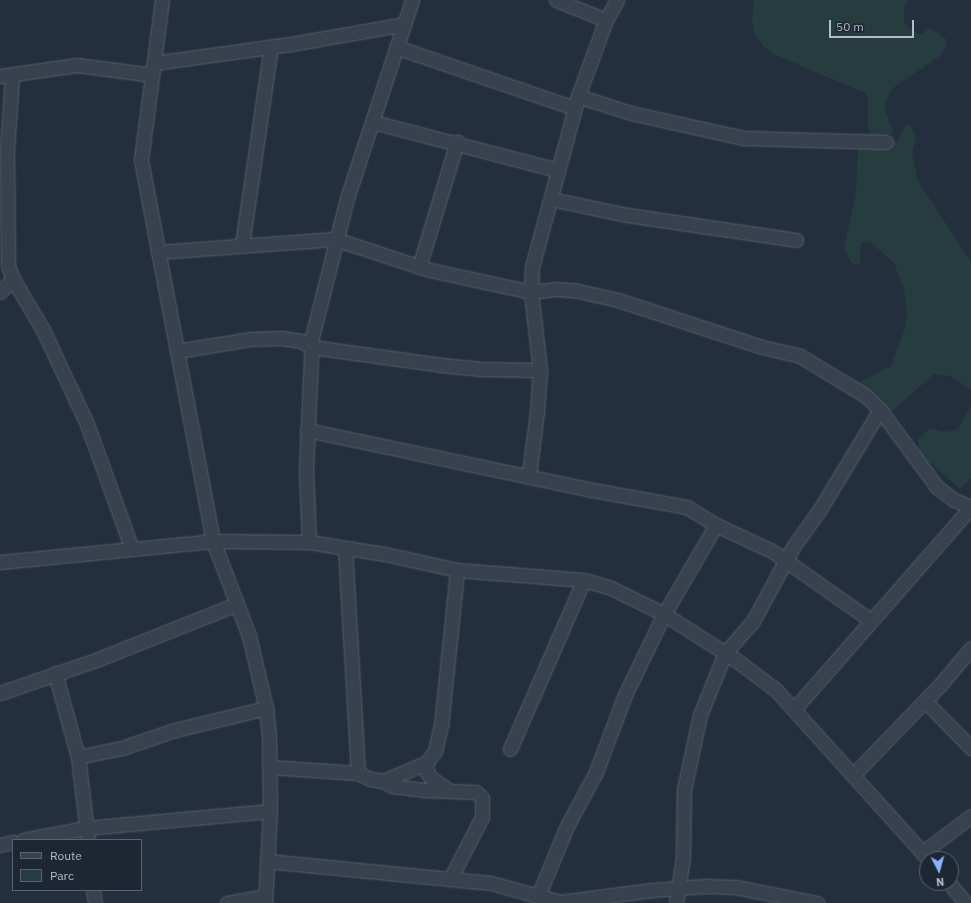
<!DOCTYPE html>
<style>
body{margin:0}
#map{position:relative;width:971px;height:903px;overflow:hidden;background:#242f3e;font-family:"IBM Plex Sans",sans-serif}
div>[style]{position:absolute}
.green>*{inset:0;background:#263c3f}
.roads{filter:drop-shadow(0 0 1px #565f6c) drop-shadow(0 0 1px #565f6c)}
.street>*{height:13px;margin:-6.5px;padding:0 6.5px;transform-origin:6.5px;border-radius:6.5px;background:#38414e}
span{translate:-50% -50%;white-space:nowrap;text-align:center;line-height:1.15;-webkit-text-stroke:4px #1d2633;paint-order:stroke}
.legend{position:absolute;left:12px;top:839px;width:130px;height:52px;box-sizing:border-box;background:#1d2633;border:1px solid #59626f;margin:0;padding:5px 7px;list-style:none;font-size:12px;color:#b4bcc9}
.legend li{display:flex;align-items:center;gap:8px;height:20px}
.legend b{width:20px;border:1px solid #59626f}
.north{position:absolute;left:919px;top:851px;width:40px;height:40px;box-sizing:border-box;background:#1d2633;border:1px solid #59626f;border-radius:50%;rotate:174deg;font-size:11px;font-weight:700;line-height:16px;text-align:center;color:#b4bcc9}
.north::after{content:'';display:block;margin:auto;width:14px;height:18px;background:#8ab4f8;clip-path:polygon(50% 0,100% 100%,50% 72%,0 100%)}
.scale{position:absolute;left:829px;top:20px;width:85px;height:18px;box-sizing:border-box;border:2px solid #b4bcc9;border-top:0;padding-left:5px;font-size:12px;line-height:14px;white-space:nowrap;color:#b4bcc9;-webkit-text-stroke:3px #1d2633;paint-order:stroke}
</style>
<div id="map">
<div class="green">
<div style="clip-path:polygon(754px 0,909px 0,904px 8px,904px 23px,920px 35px,930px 28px,946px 39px,947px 45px,940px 56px,894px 87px,886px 100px,885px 110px,893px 130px,892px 134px,873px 136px,868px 129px,868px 99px,865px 93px,773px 54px,763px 46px,755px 34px,752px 21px)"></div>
<div style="clip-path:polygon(910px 125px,916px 137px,912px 153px,918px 181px,971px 262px,971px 390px,950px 376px,934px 374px,888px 415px,858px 383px,891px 366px,905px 328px,907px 314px,904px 289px,894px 263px,870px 242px,862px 242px,860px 246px,860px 263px,855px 265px,850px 261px,844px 248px,856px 193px,858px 148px,869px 144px,897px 142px,905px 126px)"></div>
<div style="clip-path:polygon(971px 406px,971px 478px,960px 489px,920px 454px,918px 439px,930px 428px,946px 432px,958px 429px)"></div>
</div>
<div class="roads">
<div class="street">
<div style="left:162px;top:0;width:161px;rotate:97.5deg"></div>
<div style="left:141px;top:160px;width:388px;rotate:79.3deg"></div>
<div style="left:213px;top:541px;width:102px;rotate:69.2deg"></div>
<div style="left:249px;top:636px;width:74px;rotate:76.7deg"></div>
<div style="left:266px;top:708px;width:28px;rotate:84deg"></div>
<div style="left:269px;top:736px;width:75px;rotate:89.2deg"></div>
<div style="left:270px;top:811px;width:92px;rotate:93.1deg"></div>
<div style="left:556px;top:0;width:54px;rotate:21.8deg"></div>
<div style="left:396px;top:47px;width:188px;rotate:18.9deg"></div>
<div style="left:154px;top:63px;width:138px;rotate:-7.9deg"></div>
<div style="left:291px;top:44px;width:115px;rotate:-10deg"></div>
<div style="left:0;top:76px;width:78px;rotate:-8.1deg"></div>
<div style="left:77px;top:65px;width:76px;rotate:7.6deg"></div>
<div style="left:12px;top:77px;width:73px;rotate:93.9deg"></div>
<div style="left:7px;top:150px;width:116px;rotate:89.5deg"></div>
<div style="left:8px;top:266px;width:14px;rotate:69deg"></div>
<div style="left:13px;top:279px;width:59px;rotate:59.5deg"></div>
<div style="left:43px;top:330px;width:104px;rotate:64.9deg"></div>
<div style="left:87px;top:424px;width:133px;rotate:70.2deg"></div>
<div style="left:578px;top:96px;width:56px;rotate:17.8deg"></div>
<div style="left:631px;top:113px;width:116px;rotate:12.5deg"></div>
<div style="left:744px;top:138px;width:142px;rotate:1.6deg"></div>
<div style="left:373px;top:122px;width:190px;rotate:14.6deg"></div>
<div style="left:551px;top:199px;width:78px;rotate:11.9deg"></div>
<div style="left:627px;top:215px;width:171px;rotate:8.4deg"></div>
<div style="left:242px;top:245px;width:200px;rotate:-81.7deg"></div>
<div style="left:158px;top:252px;width:177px;rotate:-4.2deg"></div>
<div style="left:335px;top:239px;width:100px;rotate:18.1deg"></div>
<div style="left:430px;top:270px;width:103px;rotate:12.3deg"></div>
<div style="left:531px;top:292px;width:26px;rotate:-7deg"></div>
<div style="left:557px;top:289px;width:21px;rotate:5deg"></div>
<div style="left:578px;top:291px;width:41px;rotate:12.7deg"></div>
<div style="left:618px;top:300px;width:151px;rotate:18.1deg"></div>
<div style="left:762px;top:347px;width:39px;rotate:13deg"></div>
<div style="left:800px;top:356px;width:77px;rotate:31.2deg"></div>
<div style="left:866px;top:396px;width:20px;rotate:45deg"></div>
<div style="left:880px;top:410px;width:96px;rotate:53.5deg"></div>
<div style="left:937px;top:487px;width:21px;rotate:37deg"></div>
<div style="left:954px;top:500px;width:18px;rotate:22deg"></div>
<div style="left:971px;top:507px;width:269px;rotate:131.2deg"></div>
<div style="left:419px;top:267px;width:131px;rotate:-73.1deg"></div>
<div style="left:0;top:292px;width:18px;rotate:-45deg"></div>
<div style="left:177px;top:351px;width:74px;rotate:-9.3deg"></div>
<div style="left:250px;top:339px;width:32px;rotate:-2deg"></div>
<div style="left:282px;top:338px;width:19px;rotate:9deg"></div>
<div style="left:301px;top:341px;width:13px;rotate:29deg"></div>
<div style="left:312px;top:347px;width:130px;rotate:7.9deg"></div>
<div style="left:441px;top:365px;width:40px;rotate:5.7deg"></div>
<div style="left:481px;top:369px;width:59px;rotate:1deg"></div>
<div style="left:307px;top:430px;width:286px;rotate:11.9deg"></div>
<div style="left:587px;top:489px;width:102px;rotate:10.2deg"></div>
<div style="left:687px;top:507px;width:34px;rotate:32deg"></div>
<div style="left:716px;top:525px;width:62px;rotate:24.9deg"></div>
<div style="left:772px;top:551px;width:120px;rotate:35.1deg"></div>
<div style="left:529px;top:475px;width:64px;rotate:-82.8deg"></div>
<div style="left:537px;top:412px;width:42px;rotate:-85.9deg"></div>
<div style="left:540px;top:370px;width:79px;rotate:-96.6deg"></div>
<div style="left:531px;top:292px;width:25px;rotate:-88deg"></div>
<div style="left:532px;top:267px;width:177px;rotate:-74.9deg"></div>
<div style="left:578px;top:96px;width:81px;rotate:-69.8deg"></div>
<div style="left:606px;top:20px;width:23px;rotate:-61deg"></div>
<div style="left:309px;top:542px;width:73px;rotate:-92.4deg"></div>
<div style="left:306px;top:469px;width:132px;rotate:-87.4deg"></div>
<div style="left:312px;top:337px;width:146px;rotate:-75.8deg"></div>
<div style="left:348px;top:195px;width:205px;rotate:-71.8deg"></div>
<div style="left:345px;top:548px;width:225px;rotate:86.7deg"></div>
<div style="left:0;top:562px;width:214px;rotate:-5.6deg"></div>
<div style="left:213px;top:541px;width:96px;rotate:0.6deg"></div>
<div style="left:309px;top:542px;width:77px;rotate:9deg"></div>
<div style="left:385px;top:554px;width:74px;rotate:12.5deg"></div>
<div style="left:457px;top:570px;width:127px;rotate:4.5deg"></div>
<div style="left:584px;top:580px;width:26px;rotate:16deg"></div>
<div style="left:609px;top:587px;width:61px;rotate:26.1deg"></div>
<div style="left:664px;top:614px;width:85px;rotate:32.6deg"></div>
<div style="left:736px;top:660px;width:50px;rotate:36.9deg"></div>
<div style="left:776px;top:690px;width:227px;rotate:48deg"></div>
<div style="left:55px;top:673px;width:87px;rotate:74.7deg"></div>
<div style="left:78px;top:757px;width:84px;rotate:83.1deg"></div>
<div style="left:0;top:693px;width:102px;rotate:-19deg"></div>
<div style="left:96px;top:660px;width:152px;rotate:-21.7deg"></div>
<div style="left:925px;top:701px;width:66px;rotate:45.6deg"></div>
<div style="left:510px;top:749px;width:184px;rotate:-66.4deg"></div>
<div style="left:78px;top:757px;width:45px;rotate:-11.6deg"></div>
<div style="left:122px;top:748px;width:56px;rotate:-18.8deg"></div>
<div style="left:175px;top:730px;width:94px;rotate:-13.6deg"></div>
<div style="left:426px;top:763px;width:9px;rotate:84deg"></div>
<div style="left:427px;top:772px;width:7px;rotate:56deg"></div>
<div style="left:431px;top:778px;width:19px;rotate:35deg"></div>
<div style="left:269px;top:767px;width:89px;rotate:3.9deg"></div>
<div style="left:358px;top:773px;width:13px;rotate:27deg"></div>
<div style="left:370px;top:779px;width:13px;rotate:9deg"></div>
<div style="left:383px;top:781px;width:47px;rotate:-22.7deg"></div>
<div style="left:426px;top:763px;width:15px;rotate:-53deg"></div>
<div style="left:435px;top:751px;width:26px;rotate:-77deg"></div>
<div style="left:441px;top:726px;width:157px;rotate:-84.1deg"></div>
<div style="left:854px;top:774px;width:124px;rotate:-46deg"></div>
<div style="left:940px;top:685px;width:48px;rotate:-50deg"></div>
<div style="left:383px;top:781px;width:10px;rotate:29deg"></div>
<div style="left:392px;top:786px;width:32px;rotate:7deg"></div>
<div style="left:424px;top:790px;width:52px;rotate:2.2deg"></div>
<div style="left:476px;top:792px;width:8px;rotate:45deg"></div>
<div style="left:482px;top:798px;width:19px;rotate:90deg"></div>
<div style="left:482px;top:817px;width:68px;rotate:117.3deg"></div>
<div style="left:23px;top:840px;width:64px;rotate:-10.8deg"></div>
<div style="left:86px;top:828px;width:185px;rotate:-5.3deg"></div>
<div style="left:0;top:845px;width:13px;rotate:-13deg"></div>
<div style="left:922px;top:853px;width:61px;rotate:-37.1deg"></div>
<div style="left:267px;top:861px;width:225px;rotate:5.6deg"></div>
<div style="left:491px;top:883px;width:72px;rotate:15.4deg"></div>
<div style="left:560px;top:902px;width:93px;rotate:-7.4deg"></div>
<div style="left:652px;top:890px;width:53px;rotate:-4.3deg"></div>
<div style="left:705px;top:886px;width:30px;rotate:2deg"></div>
<div style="left:735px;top:887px;width:84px;rotate:11deg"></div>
<div style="left:949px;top:883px;width:26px;rotate:50deg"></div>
<div style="left:93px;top:890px;width:13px;rotate:81deg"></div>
<div style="left:538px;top:896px;width:76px;rotate:-67.5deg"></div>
<div style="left:567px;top:826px;width:61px;rotate:-61.8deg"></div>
<div style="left:596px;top:772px;width:82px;rotate:-69.4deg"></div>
<div style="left:625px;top:695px;width:90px;rotate:-64.3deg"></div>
<div style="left:664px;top:614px;width:103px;rotate:-59.7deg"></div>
<div style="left:227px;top:903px;width:39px;rotate:-10deg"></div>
<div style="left:676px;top:903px;width:46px;rotate:-81.2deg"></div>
<div style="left:683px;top:858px;width:68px;rotate:-89.2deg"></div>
<div style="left:684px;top:790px;width:77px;rotate:-78deg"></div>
<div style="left:700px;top:715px;width:67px;rotate:-68deg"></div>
<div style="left:725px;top:653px;width:43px;rotate:-48.8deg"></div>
<div style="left:753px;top:621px;width:84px;rotate:-61.6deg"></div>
<div style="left:793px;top:547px;width:47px;rotate:-54.6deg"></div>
<div style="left:820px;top:509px;width:116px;rotate:-58.8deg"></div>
</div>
</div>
<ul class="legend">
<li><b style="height:5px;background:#38414e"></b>Route</li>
<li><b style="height:11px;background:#263c3f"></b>Parc</li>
</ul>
<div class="north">N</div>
<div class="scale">50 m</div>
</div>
